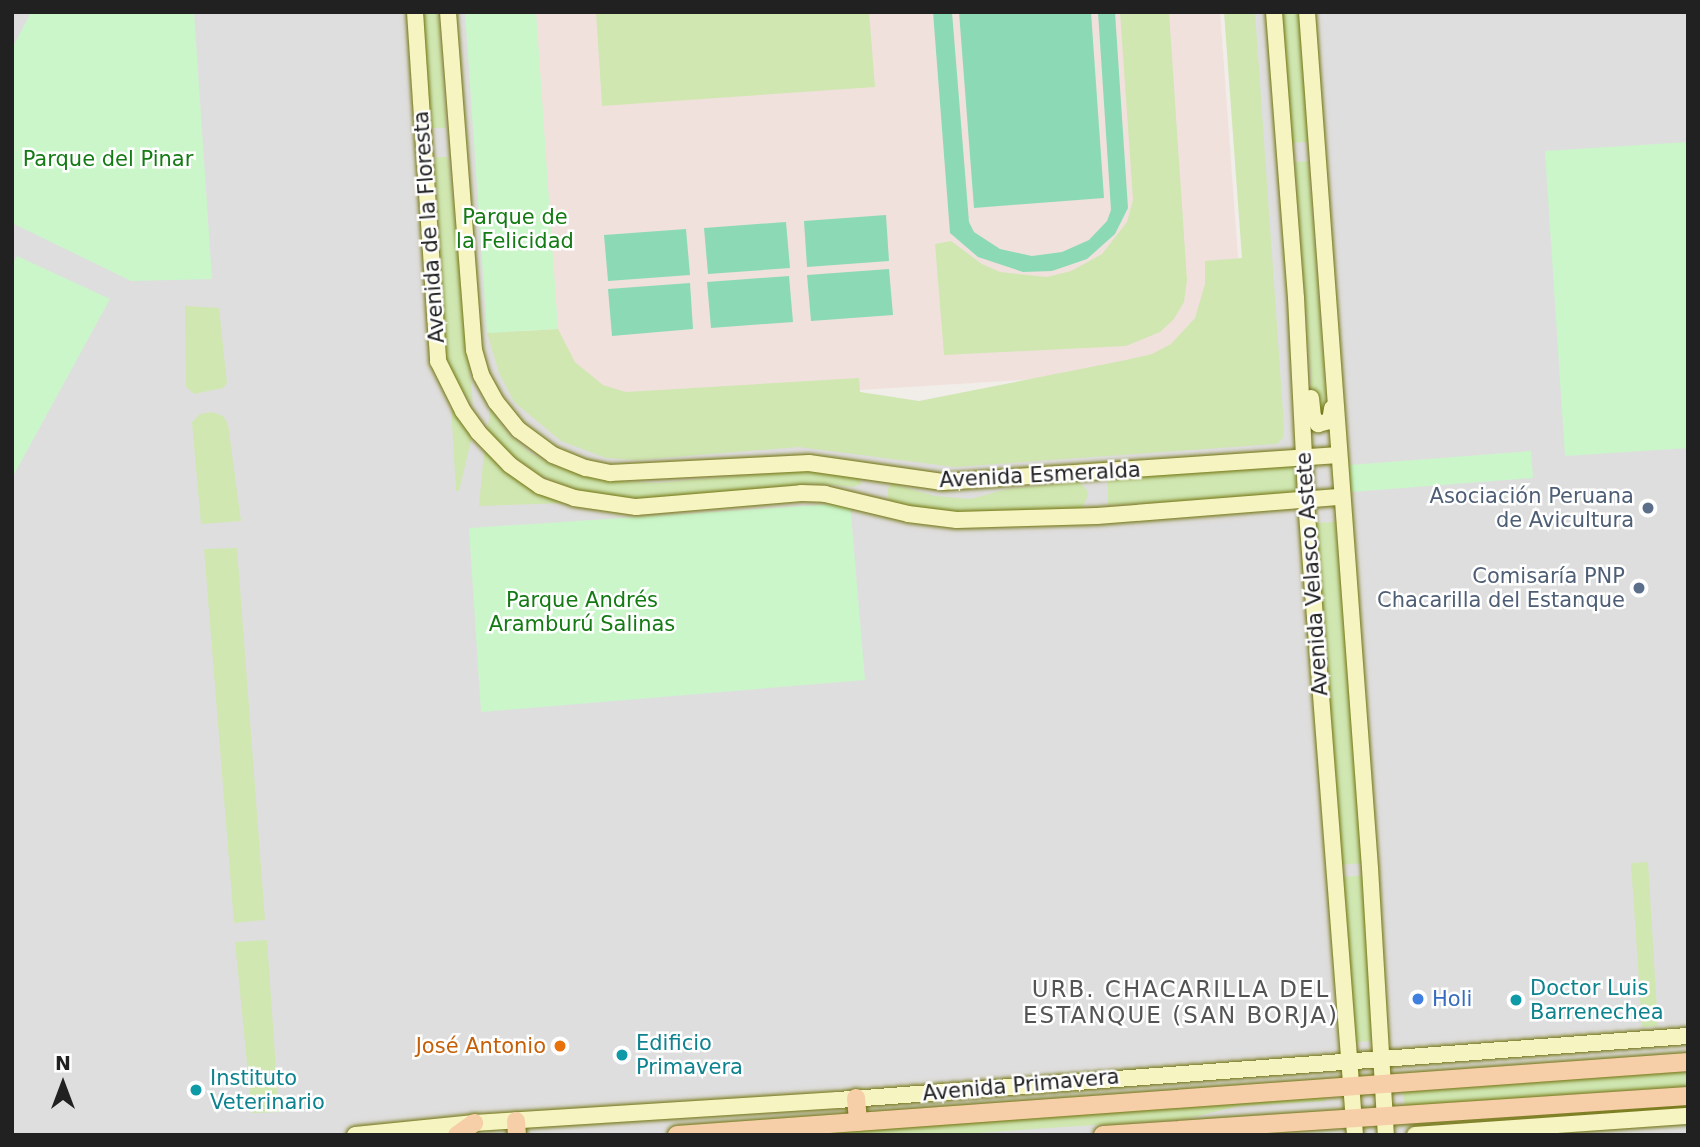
<!DOCTYPE html>
<meta charset="utf-8">
<style>
body{margin:0}
#map{position:relative;width:1700px;height:1147px;overflow:hidden;background:#f1ede8;font-family:"DejaVu Sans",sans-serif}
div>[style]{position:absolute}
.residential>*{inset:0;background:#dfdede}
.military>*{inset:0;background:#f1e1dd}
.grass>*{inset:0;background:#d0e7b2}
.park>*{inset:0;background:#caf6ca}
.pitch>*{inset:0;background:#8cdab5}
.roads{filter:drop-shadow(0 0 2px #71730d) drop-shadow(0 0 2px #71730d)}
.secondary>*{height:16px;margin:-8px;padding:0 8px;transform-origin:8px;border-radius:8px;background:#f6f4c1}
.primary>*{height:18px;margin:-9px;padding:0 9px;transform-origin:9px;border-radius:9px;background:#f6cea8}
.dots>*{width:19px;height:19px;translate:-50% -50%;box-sizing:border-box;border:4px solid #fff;border-radius:50%}
span{translate:-50% -50%;white-space:nowrap;text-align:center;line-height:1.15;-webkit-text-stroke:5px #fff;paint-order:stroke}
.park-label{font-size:21px;color:#147a14}
.street-label{font-size:21px;color:#212121}
.service-label{font-size:21px;color:#4e5e75}
.right{translate:-100% -50%;text-align:right}
.culture-label{font-size:21px;color:#0d838f}
.left{translate:0 -50%;text-align:left}
.shop-label{font-size:21px;color:#366cbe}
.food-label{font-size:21px;color:#c56008}
.neighbourhood-label{font-size:23px;color:#545454;letter-spacing:2px}
.frame{position:absolute;inset:0;border:14px solid #212121;pointer-events:none}
.north{position:absolute;left:28px;top:1049px;width:70px;height:70px;-webkit-text-stroke:5px #fff;paint-order:stroke;rotate:0deg;font-size:19px;font-weight:700;line-height:28px;text-align:center;color:#212121}
.north::after{content:'';display:block;margin:auto;width:24px;height:32px;background:#212121;clip-path:polygon(50% 0,100% 100%,50% 72%,0 100%)}
</style>
<div id="map">
<div class="residential">
<div style="clip-path:polygon(12px 12px,487px 12px,506px 295px,538px 381px,1261px 434px,1247px 12px,1688px 12px,1688px 1135px,12px 1135px)"></div>
</div>
<div class="military">
<div style="clip-path:polygon(509px 12px,1220px 12px,1241px 298px,1183px 370px,602px 406px,560px 373px,530px 314px)"></div>
</div>
<div class="grass">
<div style="clip-path:polygon(421px 12px,438px 12px,446px 128px,429px 128px)"></div>
<div style="clip-path:polygon(596px 12px,869px 12px,875px 87px,602px 106px)"></div>
<div style="clip-path:polygon(1120px 12px,1169px 12px,1187px 280px,1184px 302px,1174px 319px,1160px 332px,1126px 346px,944px 355px,935px 244px,951px 241px,982px 264px,1000px 272px,1047px 277px,1071px 271px,1102px 254px,1127px 222px,1133px 200px)"></div>
<div style="clip-path:polygon(1224px 12px,1255px 12px,1284px 426px,1283px 438px,1277px 444px,954px 467px,799px 447px,637px 460px,606px 458px,561px 441px,514px 402px,499px 373px,487px 333px,558px 329px,575px 362px,603px 385px,626px 392px,859px 378px,860px 392px,919px 401px,1126px 360px,1152px 354px,1171px 344px,1195px 318px,1205px 284px,1205px 261px,1242px 258px)"></div>
<div style="clip-path:polygon(1279px 12px,1300px 12px,1309px 142px,1288px 143px)"></div>
<div style="clip-path:polygon(435px 157px,448px 157px,473px 404px,456px 383px,446px 356px)"></div>
<div style="clip-path:polygon(1308px 161px,1327px 411px,1320px 416px,1314px 413px,1295px 162px)"></div>
<div style="clip-path:polygon(185px 306px,219px 308px,227px 383px,223px 388px,194px 394px,186px 387px)"></div>
<div style="clip-path:polygon(455px 406px,473px 433px,459px 491px,456px 491px,451px 407px)"></div>
<div style="clip-path:polygon(490px 409px,509px 435px,529px 452px,550px 464px,600px 480px,656px 483px,802px 471px,851px 474px,858px 476px,862px 484px,853px 487px,812px 483px,654px 499px,624px 499px,586px 494px,538px 474px,487px 437px)"></div>
<div style="clip-path:polygon(212px 412px,223px 416px,228px 424px,241px 521px,201px 524px,192px 422px,200px 414px)"></div>
<div style="clip-path:polygon(484px 452px,564px 500px,564px 503px,479px 506px)"></div>
<div style="clip-path:polygon(1295px 466px,1297px 495px,1108px 505px,1107px 477px)"></div>
<div style="clip-path:polygon(1079px 482px,1087px 490px,1088px 496px,1081px 510px,949px 513px,893px 502px,888px 498px,888px 488px,892px 484px,935px 496px,970px 499px,1008px 489px)"></div>
<div style="clip-path:polygon(1335px 522px,1366px 863px,1338px 865px,1315px 523px)"></div>
<div style="clip-path:polygon(237px 548px,265px 920px,234px 923px,204px 549px)"></div>
<div style="clip-path:polygon(1648px 862px,1658px 1026px,1642px 1027px,1631px 863px)"></div>
<div style="clip-path:polygon(1368px 875px,1372px 1041px,1355px 1042px,1341px 877px)"></div>
<div style="clip-path:polygon(267px 940px,279px 1112px,252px 1113px,235px 942px)"></div>
<div style="clip-path:polygon(1688px 1071px,1688px 1086px,1405px 1106px,1403px 1092px)"></div>
<div style="clip-path:polygon(1326px 1092px,1326px 1101px,1239px 1106px,1184px 1119px,947px 1135px,767px 1135px)"></div>
</div>
<div class="park">
<div style="clip-path:polygon(31px 12px,194px 12px,212px 279px,131px 281px,12px 223px,12px 49px)"></div>
<div style="clip-path:polygon(465px 12px,536px 12px,558px 329px,487px 333px)"></div>
<div style="clip-path:polygon(1688px 142px,1688px 448px,1565px 456px,1545px 151px)"></div>
<div style="clip-path:polygon(17px 256px,110px 299px,12px 478px,12px 265px)"></div>
<div style="clip-path:polygon(1531px 451px,1533px 478px,1351px 492px,1349px 465px)"></div>
<div style="clip-path:polygon(850px 503px,865px 680px,481px 712px,469px 528px)"></div>
</div>
<div class="pitch">
<div style="clip-path:polygon(933px 12px,952px 12px,969px 222px,974px 232px,1000px 249px,1032px 256px,1062px 252px,1089px 240px,1107px 221px,1111px 210px,1098px 12px,1115px 12px,1128px 208px,1115px 234px,1087px 259px,1052px 271px,1023px 272px,978px 257px,950px 233px)"></div>
<div style="clip-path:polygon(959px 12px,1091px 12px,1104px 198px,974px 208px)"></div>
<div style="clip-path:polygon(886px 215px,889px 261px,807px 267px,804px 221px)"></div>
<div style="clip-path:polygon(786px 222px,790px 268px,708px 274px,704px 228px)"></div>
<div style="clip-path:polygon(686px 229px,690px 275px,608px 281px,604px 235px)"></div>
<div style="clip-path:polygon(889px 269px,893px 315px,811px 321px,807px 275px)"></div>
<div style="clip-path:polygon(789px 276px,793px 322px,711px 328px,707px 282px)"></div>
<div style="clip-path:polygon(690px 283px,693px 329px,612px 336px,608px 289px)"></div>
</div>
<div class="roads">
<div class="secondary">
<div style="left:415px;top:12px;width:350px;rotate:86.2deg"></div>
<div style="left:438px;top:361px;width:56px;rotate:63.4deg"></div>
<div style="left:463px;top:411px;width:26px;rotate:54deg"></div>
<div style="left:478px;top:432px;width:46px;rotate:45.9deg"></div>
<div style="left:510px;top:465px;width:37px;rotate:35deg"></div>
<div style="left:540px;top:486px;width:36px;rotate:19deg"></div>
<div style="left:574px;top:498px;width:63px;rotate:8.3deg"></div>
<div style="left:636px;top:507px;width:166px;rotate:-4.8deg"></div>
<div style="left:801px;top:493px;width:24px;rotate:2deg"></div>
<div style="left:825px;top:494px;width:85px;rotate:13.5deg"></div>
<div style="left:908px;top:514px;width:49px;rotate:7deg"></div>
<div style="left:957px;top:520px;width:140px;rotate:-1.6deg"></div>
<div style="left:1097px;top:516px;width:245px;rotate:-4.5deg"></div>
<div style="left:448px;top:12px;width:339px;rotate:85.6deg"></div>
<div style="left:474px;top:350px;width:26px;rotate:74deg"></div>
<div style="left:481px;top:375px;width:31px;rotate:61deg"></div>
<div style="left:496px;top:402px;width:36px;rotate:51deg"></div>
<div style="left:519px;top:430px;width:42px;rotate:36.3deg"></div>
<div style="left:553px;top:455px;width:35px;rotate:22deg"></div>
<div style="left:586px;top:468px;width:25px;rotate:12deg"></div>
<div style="left:610px;top:473px;width:199px;rotate:-2.9deg"></div>
<div style="left:809px;top:463px;width:135px;rotate:8.1deg"></div>
<div style="left:943px;top:482px;width:396px;rotate:-3.9deg"></div>
<div style="left:1274px;top:12px;width:287px;rotate:85.6deg"></div>
<div style="left:1296px;top:298px;width:216px;rotate:87.1deg"></div>
<div style="left:1307px;top:514px;width:623px;rotate:85.58deg"></div>
<div style="left:1307px;top:12px;width:858px;rotate:85.79deg"></div>
<div style="left:1370px;top:868px;width:267px;rotate:86.6deg"></div>
<div style="left:1311px;top:398px;width:19px;rotate:84deg"></div>
<div style="left:1313px;top:417px;width:9px;rotate:54deg"></div>
<div style="left:1318px;top:424px;width:12px;rotate:-14deg"></div>
<div style="left:1330px;top:421px;width:13px;rotate:-81deg"></div>
<div style="left:355px;top:1135px;width:120px;rotate:-5.8deg"></div>
<div style="left:474px;top:1123px;width:365px;rotate:-3.6deg"></div>
<div style="left:838px;top:1100px;width:852px;rotate:-4.31deg"></div>
<div style="left:1415px;top:1135px;width:274px;rotate:-4deg"></div>
</div>
<div class="primary">
<div style="left:856px;top:1098px;width:24px;rotate:85deg"></div>
<div style="left:516px;top:1121px;width:14px;rotate:86deg"></div>
<div style="left:457px;top:1135px;width:21px;rotate:-35deg"></div>
<div style="left:677px;top:1135px;width:1014px;rotate:-4.13deg"></div>
<div style="left:1103px;top:1135px;width:586px;rotate:-3.81deg"></div>
</div>
</div>
<div class="dots">
<div style="left:1648px;top:508px;background:#5c6f8a"></div>
<div style="left:1639px;top:588px;background:#5c6f8a"></div>
<div style="left:1418px;top:999px;background:#3f7fe0"></div>
<div style="left:1516px;top:1000px;background:#0f9aa8"></div>
<div style="left:560px;top:1046px;background:#e8710a"></div>
<div style="left:622px;top:1055px;background:#0f9aa8"></div>
<div style="left:196px;top:1090px;background:#0f9aa8"></div>
</div>
<div class="park-label">
<span style="left:108px;top:159px">Parque del Pinar</span>
<span style="left:515px;top:229px">Parque de<br>la Felicidad</span>
<span style="left:582px;top:612px">Parque Andrés<br>Aramburú Salinas</span>
</div>
<div class="street-label">
<span style="left:429px;top:227px;rotate:-94deg">Avenida de la Floresta</span>
<span style="left:1040px;top:475px;rotate:-3deg">Avenida Esmeralda</span>
<span style="left:1312px;top:574px;rotate:-94deg">Avenida Velasco Astete</span>
<span style="left:1021px;top:1085px;rotate:-5deg">Avenida Primavera</span>
</div>
<div class="service-label">
<span class="right" style="left:1634px;top:508px">Asociación Peruana<br>de Avicultura</span>
<span class="right" style="left:1625px;top:588px">Comisaría PNP<br>Chacarilla del Estanque</span>
</div>
<div class="culture-label">
<span class="left" style="left:1530px;top:1000px">Doctor Luis<br>Barrenechea</span>
<span class="left" style="left:636px;top:1055px">Edificio<br>Primavera</span>
<span class="left" style="left:210px;top:1090px">Instituto<br>Veterinario</span>
</div>
<div class="shop-label">
<span class="left" style="left:1432px;top:999px">Holi</span>
</div>
<div class="food-label">
<span class="right" style="left:546px;top:1046px">José Antonio</span>
</div>
<div class="neighbourhood-label">
<span style="left:1181px;top:1002px">URB. CHACARILLA DEL<br>ESTANQUE (SAN BORJA)</span>
</div>
<div class="frame"></div>
<div class="north">N</div>
</div>
